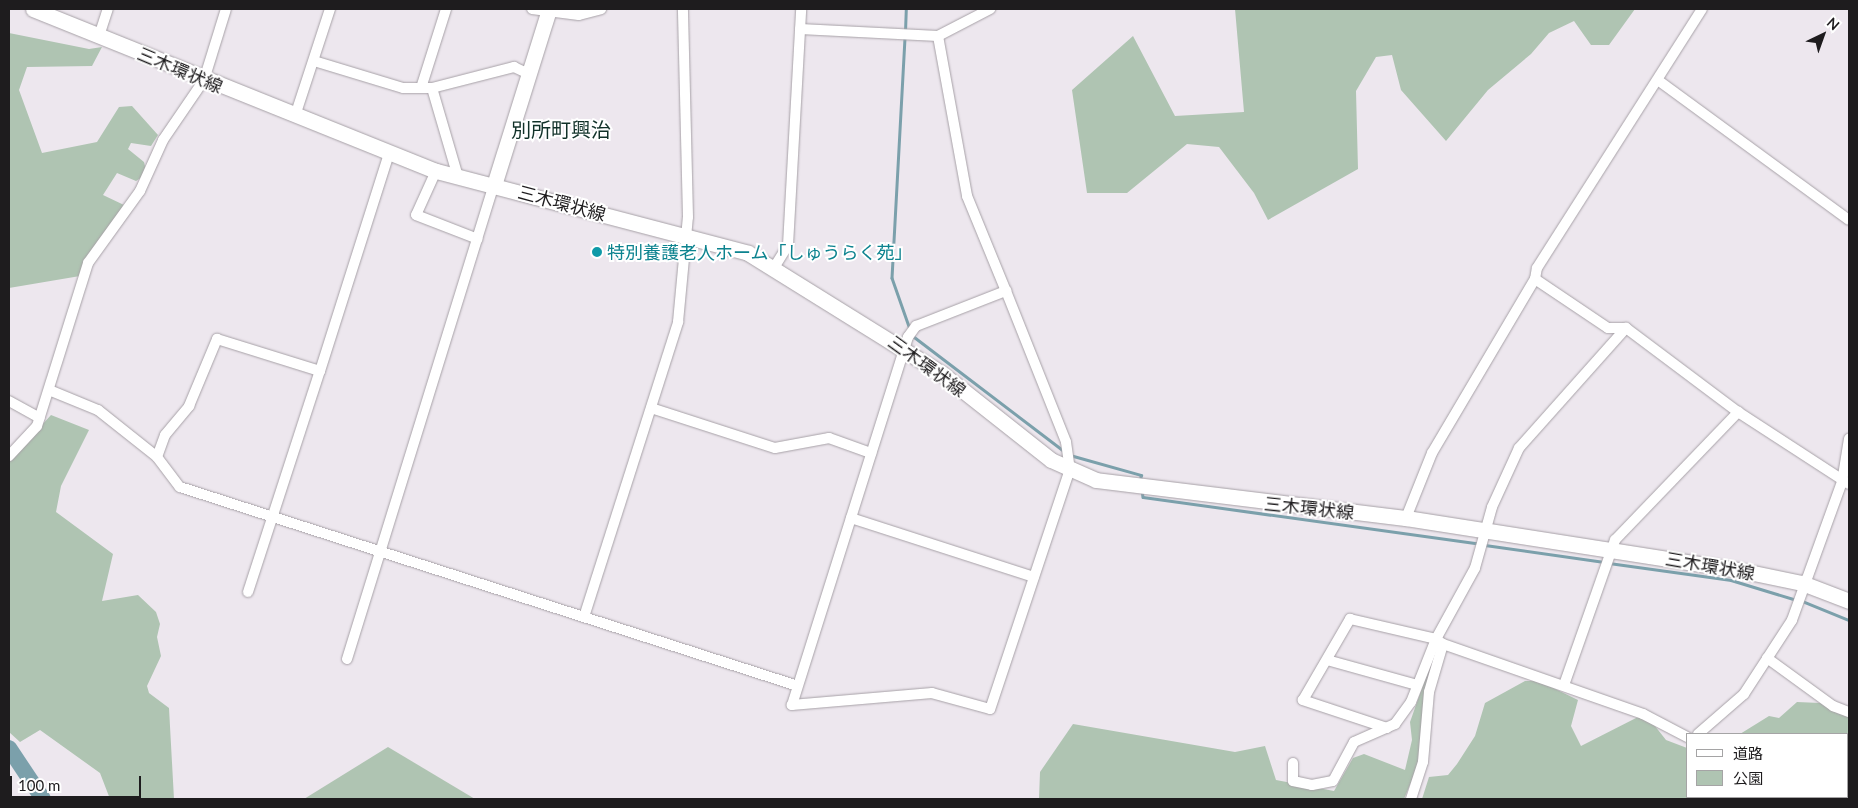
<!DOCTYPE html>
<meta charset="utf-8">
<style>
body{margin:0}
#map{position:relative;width:1858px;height:808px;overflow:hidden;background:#ede7ee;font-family:Lato,"Noto Sans JP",sans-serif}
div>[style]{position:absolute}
.green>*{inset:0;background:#afc4b2}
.stream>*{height:2.5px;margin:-1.25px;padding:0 1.25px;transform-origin:1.25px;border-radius:1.25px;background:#7ba0ab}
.river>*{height:16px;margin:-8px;padding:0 8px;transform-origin:8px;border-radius:8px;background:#7ba0ab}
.roads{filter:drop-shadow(0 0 1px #a7a1a7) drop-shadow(0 0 1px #a7a1a7)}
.street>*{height:10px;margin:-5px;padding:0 5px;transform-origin:5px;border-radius:5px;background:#fff}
.secondary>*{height:15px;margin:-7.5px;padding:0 7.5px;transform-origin:7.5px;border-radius:7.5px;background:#fff}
.dots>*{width:14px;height:14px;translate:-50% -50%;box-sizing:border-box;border:2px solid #fff;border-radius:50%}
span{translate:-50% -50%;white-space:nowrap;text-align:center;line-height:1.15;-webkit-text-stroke:4px #fff;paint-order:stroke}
.street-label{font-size:18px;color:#1e1c1e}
.culture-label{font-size:18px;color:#0d838f}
.left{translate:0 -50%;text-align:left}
.quarter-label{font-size:20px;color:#103028}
.frame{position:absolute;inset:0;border:10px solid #1e1c1e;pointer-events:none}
.legend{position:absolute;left:1686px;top:733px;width:162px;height:65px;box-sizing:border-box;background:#fff;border:1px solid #a5a4a5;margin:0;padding:6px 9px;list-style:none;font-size:15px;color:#1e1c1e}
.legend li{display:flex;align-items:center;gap:10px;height:25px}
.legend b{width:25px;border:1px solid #a5a4a5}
.north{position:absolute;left:1798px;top:10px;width:50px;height:50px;-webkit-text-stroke:4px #fff;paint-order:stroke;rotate:42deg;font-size:14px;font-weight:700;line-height:20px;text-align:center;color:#1e1c1e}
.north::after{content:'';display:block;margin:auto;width:18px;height:22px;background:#1e1c1e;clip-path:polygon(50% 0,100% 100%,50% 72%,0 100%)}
.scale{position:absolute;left:10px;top:776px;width:131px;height:22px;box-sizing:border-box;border:2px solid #1e1c1e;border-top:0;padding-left:6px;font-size:15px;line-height:18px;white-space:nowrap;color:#1e1c1e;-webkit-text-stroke:4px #fff;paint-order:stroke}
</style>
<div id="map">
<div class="green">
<div style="clip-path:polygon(1235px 9px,1635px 9px,1609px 45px,1591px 45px,1574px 21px,1549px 33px,1531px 54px,1488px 90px,1446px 141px,1401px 90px,1392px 55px,1376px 57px,1356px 91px,1358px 169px,1268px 220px,1254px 193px,1219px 147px,1187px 144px,1127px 193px,1087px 193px,1072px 90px,1133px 36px,1175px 116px,1244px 112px)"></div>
<div style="clip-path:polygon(9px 33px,89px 49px,102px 47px,92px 66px,27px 67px,19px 90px,42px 153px,97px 142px,119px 107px,132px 106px,158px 135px,151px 146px,131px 143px,128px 149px,144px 162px,147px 174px,136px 181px,117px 173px,103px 195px,124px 205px,80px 276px,9px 288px)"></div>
<div style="clip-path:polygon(51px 415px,89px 430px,61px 486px,56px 512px,113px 554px,102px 601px,138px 595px,156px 612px,160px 624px,157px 637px,161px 656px,147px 686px,149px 693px,169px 708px,174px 799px,110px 799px,100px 773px,40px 730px,20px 742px,9px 732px,9px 461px)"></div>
<div style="clip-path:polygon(1428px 671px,1432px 672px,1417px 768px,1404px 799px,1039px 799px,1040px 772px,1073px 724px,1235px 752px,1265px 746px,1276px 780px,1334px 791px,1353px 758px,1364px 754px,1405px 770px,1412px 740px,1410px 722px)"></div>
<div style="clip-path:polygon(1525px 681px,1539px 681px,1578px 700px,1571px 726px,1581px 746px,1638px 717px,1651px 721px,1666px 740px,1687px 748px,1687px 797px,1847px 797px,1847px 734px,1718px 734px,1740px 734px,1769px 716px,1779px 718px,1797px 702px,1820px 703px,1849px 714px,1849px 799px,1422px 799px,1429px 777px,1448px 775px,1457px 764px,1475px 736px,1485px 703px)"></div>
<div style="clip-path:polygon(388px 747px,475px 799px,304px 799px)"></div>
</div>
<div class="stream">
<div style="left:905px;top:32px;width:23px;rotate:-88deg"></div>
<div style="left:905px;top:38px;width:240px;rotate:93.1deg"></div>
<div style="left:892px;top:278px;width:54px;rotate:70.6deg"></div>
<div style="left:913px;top:336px;width:191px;rotate:37.3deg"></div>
<div style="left:1070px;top:455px;width:74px;rotate:15.7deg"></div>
<div style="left:1141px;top:475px;width:5px;rotate:90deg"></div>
<div style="left:1142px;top:490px;width:7px;rotate:82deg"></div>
<div style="left:1143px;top:497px;width:340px;rotate:7.9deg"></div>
<div style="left:1485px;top:545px;width:120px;rotate:8.1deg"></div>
<div style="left:1609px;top:563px;width:123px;rotate:7.9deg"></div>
<div style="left:1731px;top:580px;width:69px;rotate:16.9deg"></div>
<div style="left:1802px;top:601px;width:51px;rotate:22deg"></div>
</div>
<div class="river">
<div style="left:9px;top:748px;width:61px;rotate:56.3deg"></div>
</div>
<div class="roads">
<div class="street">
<div style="left:532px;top:9px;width:47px;rotate:7.3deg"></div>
<div style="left:579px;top:15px;width:23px;rotate:-15deg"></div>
<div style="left:800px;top:29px;width:138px;rotate:2.9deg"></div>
<div style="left:938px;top:36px;width:59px;rotate:-27.4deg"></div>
<div style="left:99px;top:36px;width:28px;rotate:-72deg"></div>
<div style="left:938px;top:36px;width:163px;rotate:79.7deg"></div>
<div style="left:967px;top:196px;width:103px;rotate:67.7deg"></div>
<div style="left:1006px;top:291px;width:162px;rotate:68.3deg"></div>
<div style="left:1066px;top:442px;width:27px;rotate:82deg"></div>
<div style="left:1070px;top:469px;width:253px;rotate:108.4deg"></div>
<div style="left:990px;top:709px;width:60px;rotate:-164.6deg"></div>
<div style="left:932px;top:693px;width:141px;rotate:175.1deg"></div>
<div style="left:792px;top:705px;width:386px;rotate:-72.5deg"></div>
<div style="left:908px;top:337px;width:14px;rotate:-54deg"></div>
<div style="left:916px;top:326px;width:97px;rotate:-21.3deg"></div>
<div style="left:314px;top:61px;width:93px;rotate:16.9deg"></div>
<div style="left:403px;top:88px;width:29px"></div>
<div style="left:432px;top:88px;width:85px;rotate:-14.4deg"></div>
<div style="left:514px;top:67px;width:17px;rotate:25deg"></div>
<div style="left:1659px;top:81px;width:235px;rotate:36.2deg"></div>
<div style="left:421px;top:88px;width:83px;rotate:-72.4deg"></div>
<div style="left:432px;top:88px;width:93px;rotate:73.7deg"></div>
<div style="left:295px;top:116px;width:113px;rotate:-71.9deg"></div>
<div style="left:436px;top:171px;width:48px;rotate:114.4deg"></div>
<div style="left:416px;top:215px;width:66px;rotate:21.2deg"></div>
<div style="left:775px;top:266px;width:25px;rotate:-58deg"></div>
<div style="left:788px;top:245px;width:236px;rotate:-86.8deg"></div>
<div style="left:1535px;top:279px;width:88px;rotate:33.9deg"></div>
<div style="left:1608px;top:328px;width:18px"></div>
<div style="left:1626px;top:328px;width:140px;rotate:36.9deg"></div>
<div style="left:1738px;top:412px;width:132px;rotate:33deg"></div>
<div style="left:49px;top:390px;width:53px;rotate:22.2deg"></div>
<div style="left:98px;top:410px;width:75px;rotate:38.5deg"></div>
<div style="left:157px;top:457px;width:38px;rotate:53deg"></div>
<div style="left:180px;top:487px;width:649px;rotate:17.85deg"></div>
<div style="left:9px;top:401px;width:35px;rotate:29deg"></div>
<div style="left:651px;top:408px;width:130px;rotate:17.9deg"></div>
<div style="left:775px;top:448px;width:55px;rotate:-10.5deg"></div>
<div style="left:829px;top:438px;width:45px;rotate:19.7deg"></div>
<div style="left:9px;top:456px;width:41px;rotate:-47deg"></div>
<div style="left:37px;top:426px;width:171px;rotate:-72.6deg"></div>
<div style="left:88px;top:263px;width:89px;rotate:-54.2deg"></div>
<div style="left:140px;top:191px;width:56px;rotate:-65.7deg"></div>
<div style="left:163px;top:140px;width:73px;rotate:-55.7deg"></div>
<div style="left:204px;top:80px;width:74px;rotate:-72.8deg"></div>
<div style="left:157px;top:457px;width:23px;rotate:-70deg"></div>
<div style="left:165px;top:435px;width:38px;rotate:-50deg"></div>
<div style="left:189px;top:406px;width:73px;rotate:-67.3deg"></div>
<div style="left:217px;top:339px;width:108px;rotate:17.3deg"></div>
<div style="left:320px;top:371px;width:228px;rotate:-72.4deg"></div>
<div style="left:851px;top:518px;width:192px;rotate:17.9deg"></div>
<div style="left:1406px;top:518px;width:70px;rotate:-68.2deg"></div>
<div style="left:1432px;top:453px;width:202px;rotate:-59.4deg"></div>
<div style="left:1535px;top:279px;width:11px;rotate:-80deg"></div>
<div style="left:1537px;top:268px;width:307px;rotate:-57.5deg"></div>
<div style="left:248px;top:592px;width:232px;rotate:-72deg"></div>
<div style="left:584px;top:617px;width:310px;rotate:-72.3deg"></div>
<div style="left:678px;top:322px;width:105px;rotate:-84.6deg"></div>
<div style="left:688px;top:217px;width:208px;rotate:-91.4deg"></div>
<div style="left:1443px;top:644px;width:212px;rotate:19.3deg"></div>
<div style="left:1643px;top:714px;width:50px;rotate:27.6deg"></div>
<div style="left:1767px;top:658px;width:82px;rotate:36deg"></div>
<div style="left:1833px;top:706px;width:17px;rotate:21deg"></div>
<div style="left:347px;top:659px;width:496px;rotate:-72.8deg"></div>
<div style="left:1327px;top:660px;width:93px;rotate:15.5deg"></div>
<div style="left:1564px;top:685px;width:154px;rotate:-70.6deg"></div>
<div style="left:1615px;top:540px;width:178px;rotate:-46.1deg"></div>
<div style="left:1387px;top:728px;width:89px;rotate:-161.6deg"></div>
<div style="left:1303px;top:700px;width:94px;rotate:-59.9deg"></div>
<div style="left:1350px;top:619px;width:88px;rotate:13.1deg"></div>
<div style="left:1436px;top:639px;width:9px;rotate:36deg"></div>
<div style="left:1443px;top:644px;width:50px;rotate:106.3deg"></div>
<div style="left:1429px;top:692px;width:70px;rotate:94.9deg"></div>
<div style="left:1423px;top:762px;width:39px;rotate:108deg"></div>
<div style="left:1698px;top:734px;width:61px;rotate:-41deg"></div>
<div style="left:1744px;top:694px;width:88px;rotate:-57deg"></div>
<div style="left:1792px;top:620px;width:147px;rotate:-70.1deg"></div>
<div style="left:1842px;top:482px;width:44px;rotate:-80.8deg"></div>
<div style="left:1293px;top:763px;width:18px;rotate:90deg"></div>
<div style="left:1293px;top:781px;width:19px;rotate:12deg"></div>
<div style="left:1312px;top:785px;width:21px;rotate:-11deg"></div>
<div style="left:1333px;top:781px;width:44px;rotate:-61.7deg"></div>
<div style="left:1354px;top:742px;width:45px;rotate:-23.7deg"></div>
<div style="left:1395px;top:724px;width:27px;rotate:-54deg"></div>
<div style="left:1411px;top:702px;width:68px;rotate:-68.4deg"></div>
<div style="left:1436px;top:639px;width:81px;rotate:-61.2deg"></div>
<div style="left:1475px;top:568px;width:63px;rotate:-74.4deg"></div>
<div style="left:1492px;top:507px;width:65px;rotate:-65.4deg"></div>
<div style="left:1519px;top:448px;width:161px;rotate:-48.3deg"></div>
</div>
<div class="secondary">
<div style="left:33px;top:9px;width:434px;rotate:21.9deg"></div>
<div style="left:436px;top:171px;width:323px;rotate:14.7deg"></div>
<div style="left:748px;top:253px;width:227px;rotate:31.9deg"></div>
<div style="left:941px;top:373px;width:140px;rotate:38.3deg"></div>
<div style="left:1051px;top:460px;width:49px;rotate:24deg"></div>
<div style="left:1096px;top:480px;width:312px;rotate:7deg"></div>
<div style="left:1406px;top:518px;width:337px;rotate:8.9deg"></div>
<div style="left:1739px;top:570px;width:64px;rotate:11.7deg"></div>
<div style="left:1802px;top:583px;width:50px;rotate:21deg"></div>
<div style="left:494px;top:185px;width:184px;rotate:-72.6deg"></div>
</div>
</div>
<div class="dots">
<div style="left:597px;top:252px;background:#0f9aa8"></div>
</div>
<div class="street-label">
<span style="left:180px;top:70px;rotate:23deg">三木環状線</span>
<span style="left:562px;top:203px;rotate:15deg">三木環状線</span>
<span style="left:927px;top:366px;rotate:36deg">三木環状線</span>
<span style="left:1309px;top:508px;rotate:6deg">三木環状線</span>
<span style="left:1710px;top:566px;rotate:10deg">三木環状線</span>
</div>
<div class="culture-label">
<span class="left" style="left:607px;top:252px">特別養護老人ホーム「しゅうらく苑」</span>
</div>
<div class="quarter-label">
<span style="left:561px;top:129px">別所町興治</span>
</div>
<div class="frame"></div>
<ul class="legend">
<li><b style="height:6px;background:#fff"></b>道路</li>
<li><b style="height:14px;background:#afc4b2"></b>公園</li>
</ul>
<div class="north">N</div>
<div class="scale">100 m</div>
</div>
